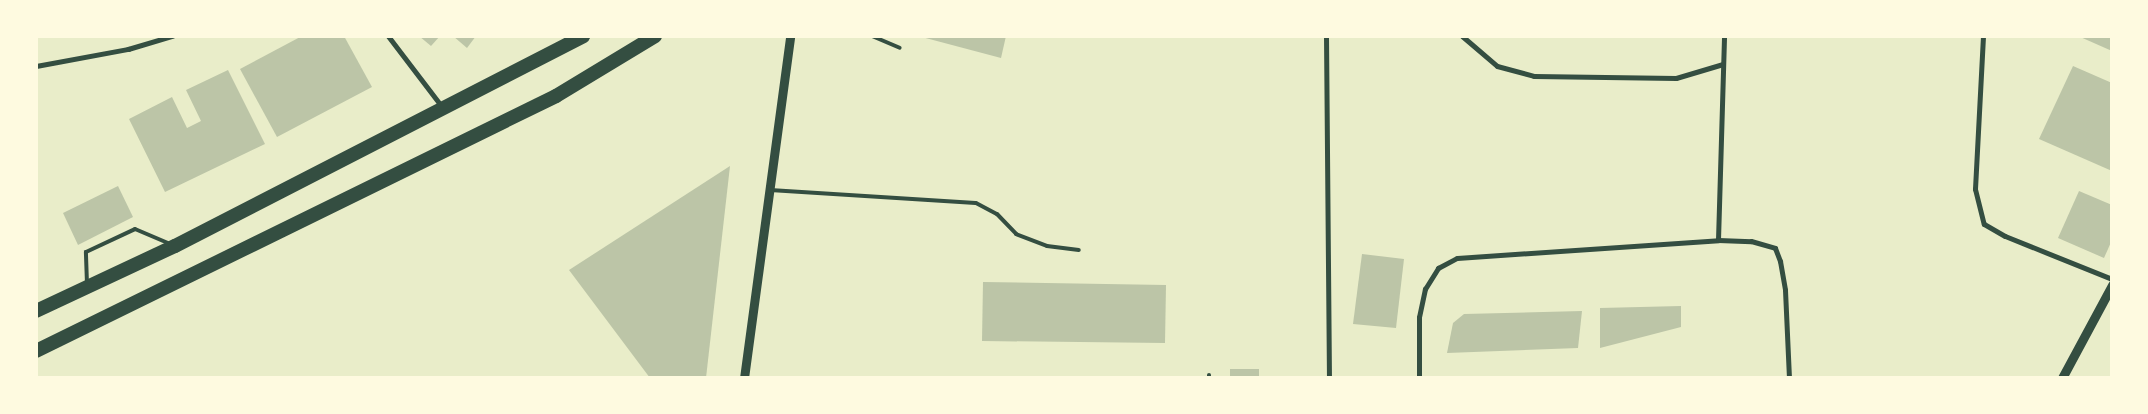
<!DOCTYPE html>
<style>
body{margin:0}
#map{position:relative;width:2148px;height:414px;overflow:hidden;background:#e9edc9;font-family:"Nunito Sans",sans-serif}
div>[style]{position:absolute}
.building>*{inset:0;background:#bcc5a7}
.service>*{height:4px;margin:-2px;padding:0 2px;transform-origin:2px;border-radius:2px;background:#344e41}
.minor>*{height:5px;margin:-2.5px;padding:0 2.5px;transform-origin:2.5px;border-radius:2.5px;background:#344e41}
.tertiary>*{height:9px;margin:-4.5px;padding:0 4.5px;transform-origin:4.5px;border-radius:4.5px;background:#344e41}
.trunk>*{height:14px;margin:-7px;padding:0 7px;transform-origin:7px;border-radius:7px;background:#344e41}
span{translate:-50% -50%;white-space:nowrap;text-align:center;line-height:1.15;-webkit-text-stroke:4px #fefae0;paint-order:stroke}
.frame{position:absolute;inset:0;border:38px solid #fefae0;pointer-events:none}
</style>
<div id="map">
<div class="building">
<div style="clip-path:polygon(302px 36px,344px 36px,372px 87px,277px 137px,240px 69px)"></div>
<div style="clip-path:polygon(419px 36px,440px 36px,431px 46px)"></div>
<div style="clip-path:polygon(453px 36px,476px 36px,467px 48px)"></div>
<div style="clip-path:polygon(918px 36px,1006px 36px,1001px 58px)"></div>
<div style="clip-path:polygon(2078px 36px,2112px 36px,2112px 51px)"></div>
<div style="clip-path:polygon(2073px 66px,2112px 83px,2112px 171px,2039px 139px)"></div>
<div style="clip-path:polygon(228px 70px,265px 144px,165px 192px,129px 119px,172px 97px,187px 128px,201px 121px,186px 90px)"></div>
<div style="clip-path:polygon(730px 166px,706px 378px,650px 378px,569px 270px)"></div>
<div style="clip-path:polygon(118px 186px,133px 217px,78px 245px,63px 213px)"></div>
<div style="clip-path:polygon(2079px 191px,2112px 205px,2112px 240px,2104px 258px,2058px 238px)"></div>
<div style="clip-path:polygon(1362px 254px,1404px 259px,1396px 328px,1353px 324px)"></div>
<div style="clip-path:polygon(983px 282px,1166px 285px,1165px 343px,982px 341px)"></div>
<div style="clip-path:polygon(1681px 306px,1681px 327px,1600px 348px,1600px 308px)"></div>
<div style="clip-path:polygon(1582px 311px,1578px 348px,1447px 353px,1453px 323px,1464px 314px)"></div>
<div style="clip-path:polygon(1230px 369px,1259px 369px,1259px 378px,1230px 378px)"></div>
</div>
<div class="service">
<div style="left:872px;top:36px;width:30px;rotate:23deg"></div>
<div style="left:770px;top:190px;width:206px;rotate:3.6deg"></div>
<div style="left:976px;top:203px;width:24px;rotate:28deg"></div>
<div style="left:997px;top:214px;width:28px;rotate:46deg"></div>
<div style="left:1016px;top:234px;width:33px;rotate:21deg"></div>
<div style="left:1047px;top:246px;width:32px;rotate:7deg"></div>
<div style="left:87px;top:284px;width:32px;rotate:-92deg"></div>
<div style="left:86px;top:252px;width:54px;rotate:-25.1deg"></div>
<div style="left:135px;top:229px;width:39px;rotate:23deg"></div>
<div style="left:1209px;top:378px;width:3px;rotate:-90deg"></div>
</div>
<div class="minor">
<div style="left:388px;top:36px;width:89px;rotate:52.7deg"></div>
<div style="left:1326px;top:36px;width:342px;rotate:89.5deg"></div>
<div style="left:1462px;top:36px;width:46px;rotate:40.6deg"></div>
<div style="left:1497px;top:66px;width:38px;rotate:15deg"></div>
<div style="left:1534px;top:76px;width:142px;rotate:0.8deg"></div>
<div style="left:1676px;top:78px;width:49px;rotate:-16.6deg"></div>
<div style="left:1983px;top:36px;width:153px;rotate:93deg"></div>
<div style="left:1975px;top:189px;width:36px;rotate:76deg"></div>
<div style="left:1984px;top:224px;width:24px;rotate:30deg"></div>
<div style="left:2005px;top:236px;width:115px;rotate:21.9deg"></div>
<div style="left:36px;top:66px;width:94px;rotate:-10.5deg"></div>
<div style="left:128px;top:49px;width:46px;rotate:-16.5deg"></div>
<div style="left:1718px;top:240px;width:204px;rotate:-88.3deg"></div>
<div style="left:1419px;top:378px;width:61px;rotate:-90deg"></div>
<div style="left:1419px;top:317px;width:29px;rotate:-78deg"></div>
<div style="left:1425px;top:289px;width:25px;rotate:-58deg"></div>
<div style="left:1438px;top:268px;width:21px;rotate:-28deg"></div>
<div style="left:1457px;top:258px;width:262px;rotate:-3.9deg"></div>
<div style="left:1718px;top:240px;width:33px;rotate:2deg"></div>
<div style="left:1751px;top:241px;width:25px;rotate:16deg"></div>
<div style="left:1775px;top:248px;width:14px;rotate:69deg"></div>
<div style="left:1780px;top:261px;width:29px;rotate:80deg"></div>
<div style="left:1785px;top:290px;width:88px;rotate:87.4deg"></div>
</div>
<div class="tertiary">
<div style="left:744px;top:378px;width:345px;rotate:-82.3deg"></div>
<div style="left:2062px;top:378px;width:106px;rotate:-61.7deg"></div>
</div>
<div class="trunk">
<div style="left:36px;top:311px;width:153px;rotate:-25.1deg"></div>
<div style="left:175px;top:246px;width:459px;rotate:-27.2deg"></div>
<div style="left:36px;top:351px;width:579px;rotate:-26.12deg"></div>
<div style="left:556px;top:96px;width:116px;rotate:-31.2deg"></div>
</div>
<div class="frame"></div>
</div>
